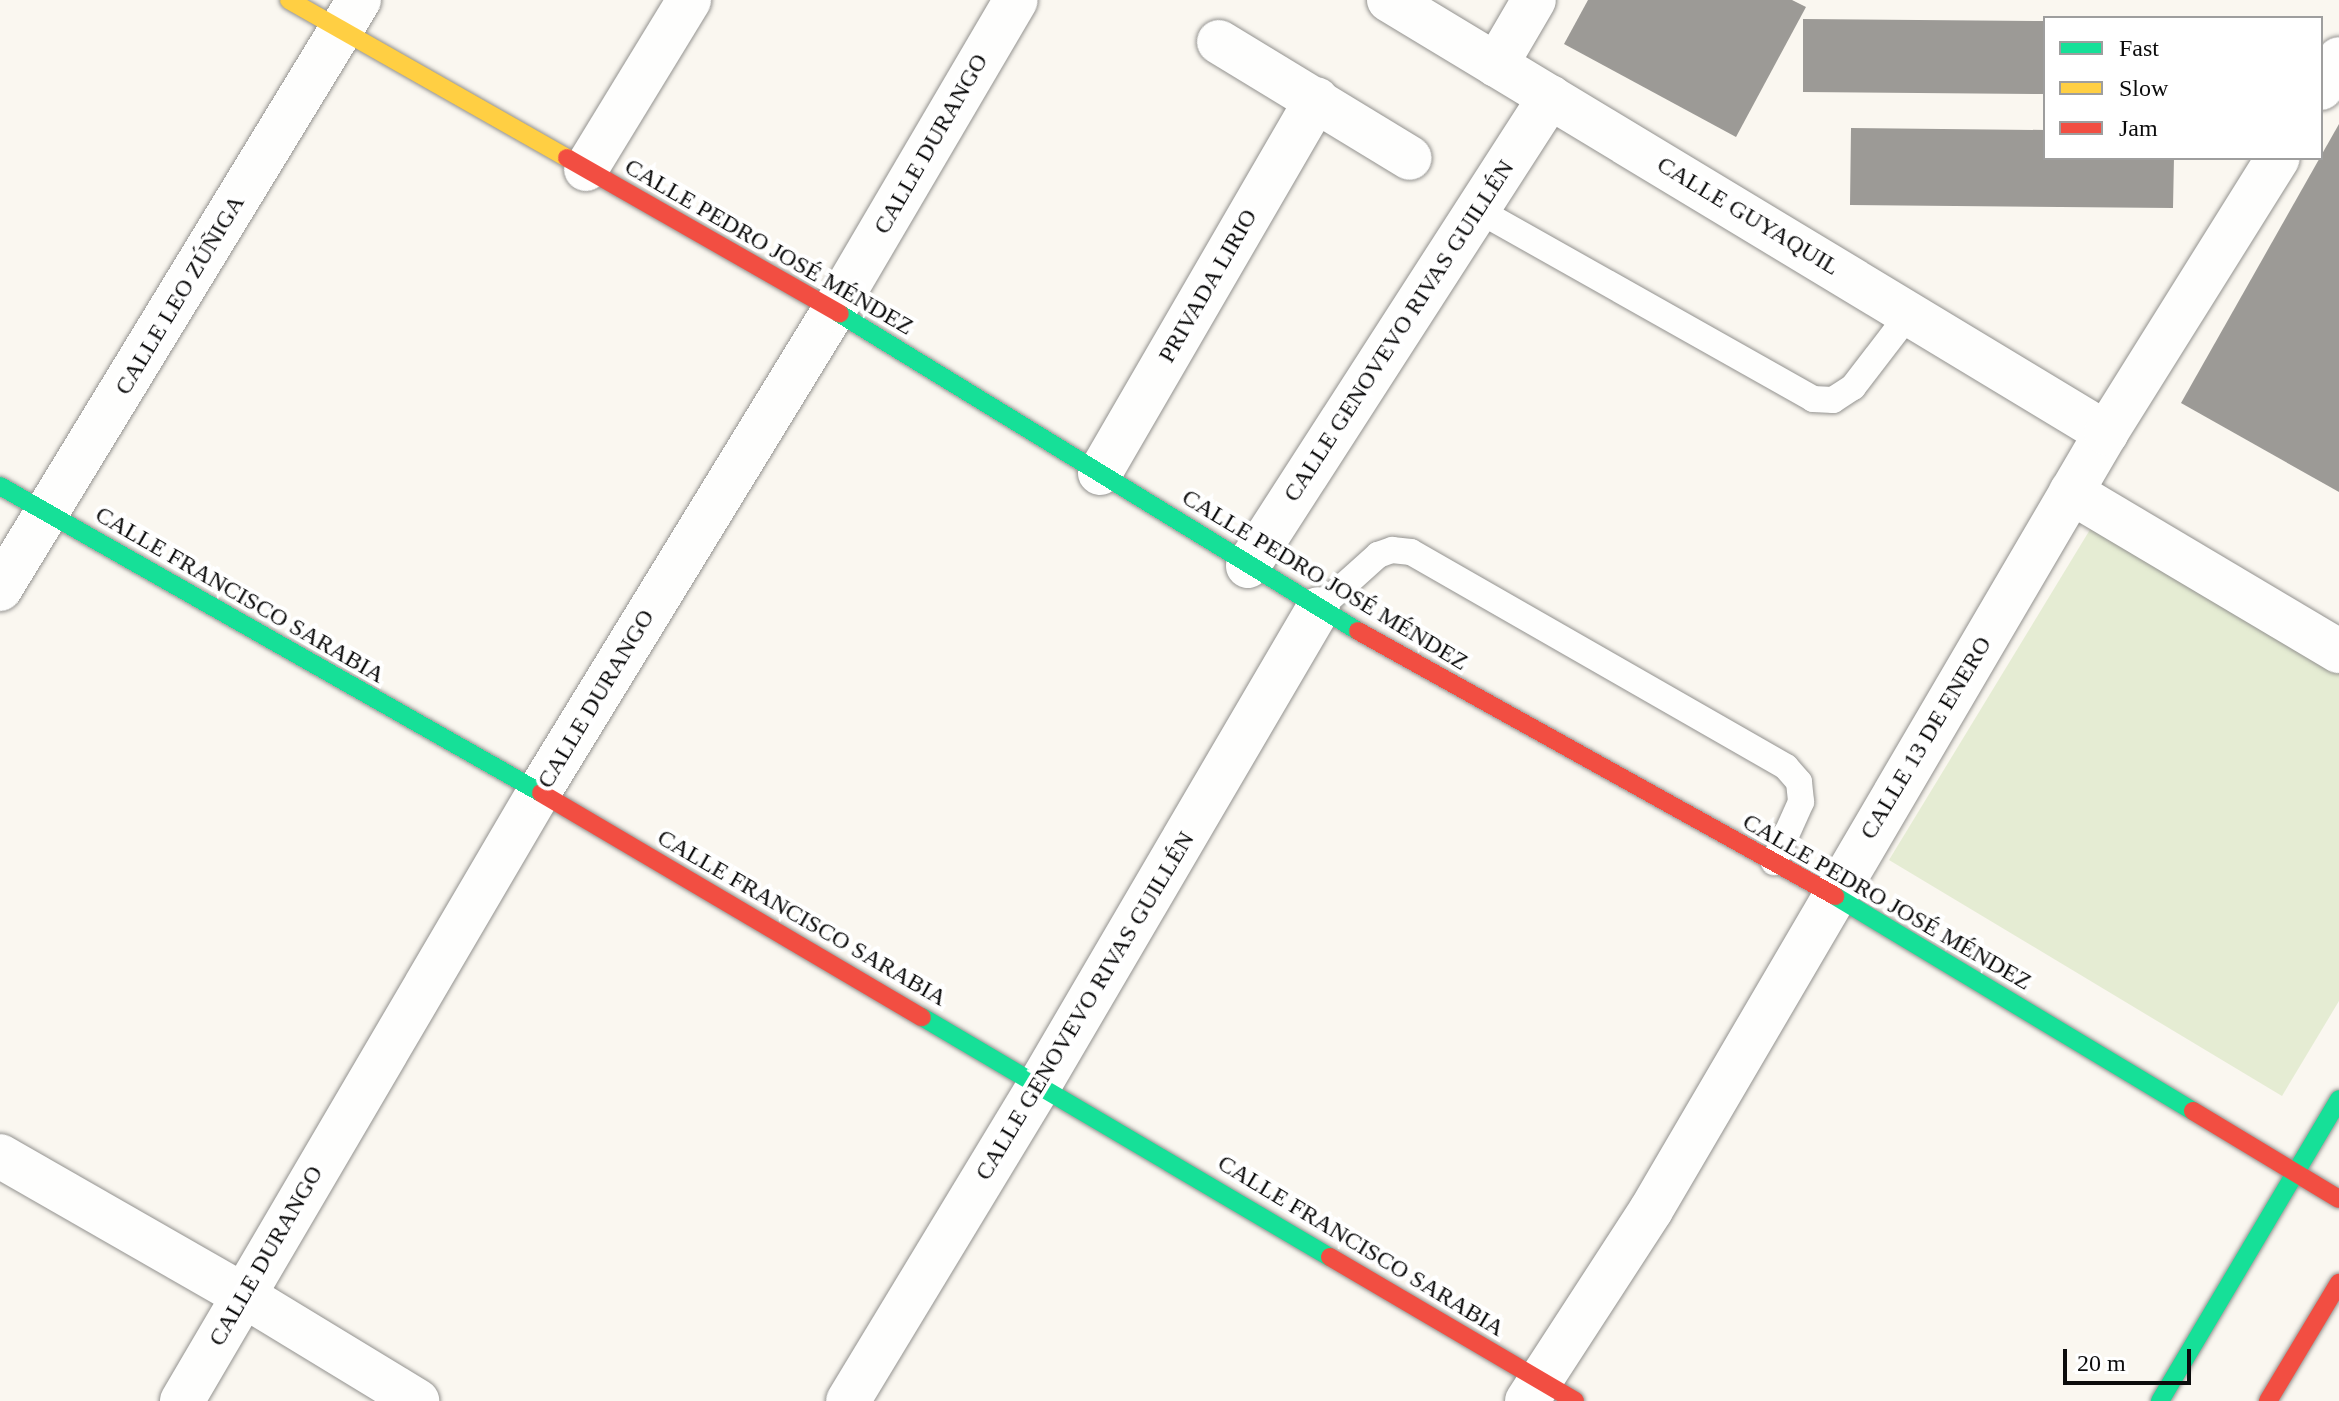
<!DOCTYPE html>
<meta charset="utf-8">
<style>
body{margin:0}
#map{position:relative;width:2339px;height:1401px;overflow:hidden;background:#faf7f0;font-family:"Times New Roman",serif}
div>[style]{position:absolute}
.green>*{inset:0;background:#e5ecd3}
.building>*{inset:0;background:#9c9a96}
.roads{filter:drop-shadow(0 0 2px #93928f) drop-shadow(0 0 2px #93928f)}
.lane>*{height:26px;margin:-13px;padding:0 13px;transform-origin:13px;border-radius:13px;background:#fefefd}
.street>*{height:44px;margin:-22px;padding:0 22px;transform-origin:22px;border-radius:22px;background:#fefefd}
.fast>*{height:18px;margin:-9px;padding:0 9px;transform-origin:9px;border-radius:9px;background:#16e098}
.slow>*{height:18px;margin:-9px;padding:0 9px;transform-origin:9px;border-radius:9px;background:#ffcf43}
.jam>*{height:18px;margin:-9px;padding:0 9px;transform-origin:9px;border-radius:9px;background:#f24e42}
span{translate:-50% -50%;white-space:nowrap;text-align:center;line-height:1.15;-webkit-text-stroke:8px #fff;paint-order:stroke}
.street-label{font-size:24px;color:#0c0c0c}
.legend{position:absolute;left:2043px;top:16px;width:280px;height:144px;box-sizing:border-box;background:#fff;border:2px solid #9e9e9e;margin:0;padding:10px 14px;list-style:none;font-size:24px;color:#0c0c0c}
.legend li{display:flex;align-items:center;gap:16px;height:40px}
.legend b{width:40px;border:2px solid #9e9e9e}
.scale{position:absolute;left:2063px;top:1349px;width:128px;height:36px;box-sizing:border-box;border:4px solid #0c0c0c;border-top:0;padding-left:10px;font-size:24px;line-height:28px;white-space:nowrap;color:#0c0c0c;-webkit-text-stroke:6px #fff;paint-order:stroke}
</style>
<div id="map">
<div class="green">
<div style="clip-path:polygon(2094px 523px,2339px 670px,2339px 1001px,2282px 1096px,1889px 860px)"></div>
</div>
<div class="building">
<div style="clip-path:polygon(1588px 0,1792px 0,1806px 7px,1736px 137px,1564px 44px)"></div>
<div style="clip-path:polygon(1803px 19px,2045px 21px,2045px 94px,1803px 92px)"></div>
<div style="clip-path:polygon(2339px 124px,2339px 492px,2181px 403px)"></div>
<div style="clip-path:polygon(1851px 128px,2045px 130px,2045px 158px,2174px 158px,2173px 208px,1850px 205px)"></div>
</div>
<div class="roads">
<div class="lane">
<div style="left:1478px;top:210px;width:385px;rotate:29.4deg"></div>
<div style="left:1813px;top:399px;width:20px;rotate:3deg"></div>
<div style="left:1833px;top:400px;width:24px;rotate:-33deg"></div>
<div style="left:1853px;top:387px;width:92px;rotate:-52.5deg"></div>
<div style="left:1318px;top:609px;width:81px;rotate:-42deg"></div>
<div style="left:1378px;top:555px;width:15px;rotate:-20deg"></div>
<div style="left:1392px;top:550px;width:19px;rotate:6deg"></div>
<div style="left:1411px;top:552px;width:432px;rotate:29.8deg"></div>
<div style="left:1786px;top:767px;width:20px;rotate:49deg"></div>
<div style="left:1799px;top:782px;width:20px;rotate:84deg"></div>
<div style="left:1801px;top:802px;width:66px;rotate:114.2deg"></div>
</div>
<div class="street">
<div style="left:1389px;top:0;width:838px;rotate:31.13deg"></div>
<div style="left:1219px;top:42px;width:223px;rotate:31.3deg"></div>
<div style="left:1496px;top:65px;width:75px;rotate:-59.7deg"></div>
<div style="left:2321px;top:88px;width:34px;rotate:-58deg"></div>
<div style="left:586px;top:169px;width:198px;rotate:-58.6deg"></div>
<div style="left:1100px;top:473px;width:432px;rotate:-59.9deg"></div>
<div style="left:2071px;top:492px;width:312px;rotate:30.7deg"></div>
<div style="left:1248px;top:566px;width:558px;rotate:-57.22deg"></div>
<div style="left:0;top:589px;width:690px;rotate:-58.64deg"></div>
<div style="left:0;top:1156px;width:280px;rotate:29.8deg"></div>
<div style="left:243px;top:1295px;width:204px;rotate:31.3deg"></div>
<div style="left:182px;top:1401px;width:706px;rotate:-59.62deg"></div>
<div style="left:539px;top:792px;width:565px;rotate:-58.53deg"></div>
<div style="left:834px;top:310px;width:359px;rotate:-59.6deg"></div>
<div style="left:848px;top:1401px;width:371px;rotate:-58.8deg"></div>
<div style="left:1040px;top:1084px;width:550px;rotate:-59.66deg"></div>
<div style="left:1527px;top:1401px;width:228px;rotate:-57deg"></div>
<div style="left:1651px;top:1210px;width:900px;rotate:-59.65deg"></div>
<div style="left:2106px;top:433px;width:324px;rotate:-58deg"></div>
</div>
<div class="fast">
<div style="left:840px;top:314px;width:607px;rotate:31.47deg"></div>
<div style="left:0;top:486px;width:622px;rotate:29.57deg"></div>
<div style="left:1835px;top:896px;width:418px;rotate:31deg"></div>
<div style="left:922px;top:1017px;width:473px;rotate:30.5deg"></div>
<div style="left:2160px;top:1401px;width:351px;rotate:-59.3deg"></div>
</div>
<div class="slow">
<div style="left:289px;top:0;width:320px;rotate:29.6deg"></div>
</div>
<div class="jam">
<div style="left:567px;top:158px;width:314px;rotate:29.7deg"></div>
<div style="left:1358px;top:631px;width:546px;rotate:29.05deg"></div>
<div style="left:541px;top:793px;width:442px;rotate:30.5deg"></div>
<div style="left:2193px;top:1111px;width:170px;rotate:31.1deg"></div>
<div style="left:1330px;top:1257px;width:284px;rotate:30.4deg"></div>
<div style="left:2268px;top:1401px;width:138px;rotate:-59deg"></div>
</div>
</div>
<div class="street-label">
<span style="left:931px;top:144px;rotate:-60deg">CALLE DURANGO</span>
<span style="left:1748px;top:216px;rotate:31deg">CALLE GUYAQUIL</span>
<span style="left:769px;top:247px;rotate:30deg">CALLE PEDRO JOSÉ MÉNDEZ</span>
<span style="left:1208px;top:286px;rotate:-60deg">PRIVADA LIRIO</span>
<span style="left:180px;top:295px;rotate:-59deg">CALLE LEO ZÚÑIGA</span>
<span style="left:1399px;top:331px;rotate:-57deg">CALLE GENOVEVO RIVAS GUILLÉN</span>
<span style="left:1325px;top:580px;rotate:31deg">CALLE PEDRO JOSÉ MÉNDEZ</span>
<span style="left:240px;top:595px;rotate:30deg">CALLE FRANCISCO SARABIA</span>
<span style="left:596px;top:699px;rotate:-59deg">CALLE DURANGO</span>
<span style="left:1926px;top:738px;rotate:-59deg">CALLE 13 DE ENERO</span>
<span style="left:1887px;top:902px;rotate:30deg">CALLE PEDRO JOSÉ MÉNDEZ</span>
<span style="left:802px;top:918px;rotate:30deg">CALLE FRANCISCO SARABIA</span>
<span style="left:1085px;top:1006px;rotate:-59deg">CALLE GENOVEVO RIVAS GUILLÉN</span>
<span style="left:1361px;top:1246px;rotate:31deg">CALLE FRANCISCO SARABIA</span>
<span style="left:266px;top:1256px;rotate:-60deg">CALLE DURANGO</span>
</div>
<ul class="legend">
<li><b style="height:10px;background:#16e098"></b>Fast</li>
<li><b style="height:10px;background:#ffcf43"></b>Slow</li>
<li><b style="height:10px;background:#f24e42"></b>Jam</li>
</ul>
<div class="scale">20 m</div>
</div>
